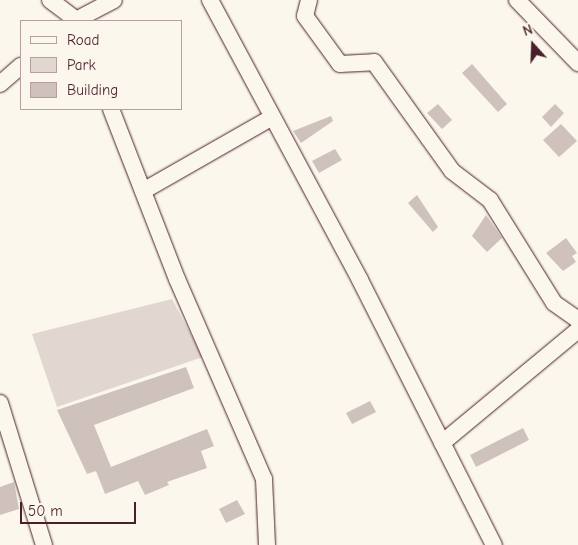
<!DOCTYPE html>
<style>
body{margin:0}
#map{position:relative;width:578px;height:545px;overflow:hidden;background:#fbf7ec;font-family:"Comic Neue",sans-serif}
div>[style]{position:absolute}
.green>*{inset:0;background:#e2d7d0}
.building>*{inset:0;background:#cfc2bc}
.roads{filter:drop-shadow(0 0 1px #4a1f2b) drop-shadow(0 0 1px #4a1f2b)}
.minor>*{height:16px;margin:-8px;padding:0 8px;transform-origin:8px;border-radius:8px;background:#fbf7ec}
span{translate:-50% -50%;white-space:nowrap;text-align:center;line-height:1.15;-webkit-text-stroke:5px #fbf7ec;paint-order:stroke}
.legend{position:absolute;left:20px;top:20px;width:162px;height:90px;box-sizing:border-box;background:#fbf7ec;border:1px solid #b4a19f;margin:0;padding:6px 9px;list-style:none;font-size:15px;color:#4a1f2b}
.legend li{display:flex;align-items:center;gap:10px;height:25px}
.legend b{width:25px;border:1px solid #b4a19f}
.north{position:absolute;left:508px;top:20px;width:50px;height:50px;-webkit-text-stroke:4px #fbf7ec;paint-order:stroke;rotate:340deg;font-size:14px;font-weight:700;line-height:20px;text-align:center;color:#4a1f2b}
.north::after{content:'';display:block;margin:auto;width:18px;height:22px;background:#4a1f2b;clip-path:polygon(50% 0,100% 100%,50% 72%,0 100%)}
.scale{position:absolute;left:20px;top:502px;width:116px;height:22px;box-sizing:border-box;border:2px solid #4a1f2b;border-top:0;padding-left:6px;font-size:15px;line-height:18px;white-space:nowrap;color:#4a1f2b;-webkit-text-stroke:4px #fbf7ec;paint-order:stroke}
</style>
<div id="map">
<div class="green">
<div style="clip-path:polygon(172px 299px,203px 357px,57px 407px,32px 334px)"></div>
</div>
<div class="building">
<div style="clip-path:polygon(472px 64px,507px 104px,498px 112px,462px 73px)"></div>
<div style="clip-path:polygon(438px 104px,452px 120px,442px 129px,427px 113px)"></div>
<div style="clip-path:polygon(555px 104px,564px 113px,551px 127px,542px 117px)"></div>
<div style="clip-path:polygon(331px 116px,333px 121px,301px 143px,293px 131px)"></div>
<div style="clip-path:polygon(561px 124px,577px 141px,559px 157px,543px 140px)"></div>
<div style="clip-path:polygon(335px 149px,342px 160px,319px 173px,312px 161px)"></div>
<div style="clip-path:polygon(417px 195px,438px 227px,433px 232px,408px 203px)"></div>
<div style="clip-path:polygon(486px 215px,502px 238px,487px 252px,472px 236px)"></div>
<div style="clip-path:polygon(566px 238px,577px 253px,572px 256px,576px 262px,563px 271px,546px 253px)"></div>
<div style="clip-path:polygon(186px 367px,194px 388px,94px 425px,111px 467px,207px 429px,214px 446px,201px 451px,207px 468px,167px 482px,169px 485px,145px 495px,138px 481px,105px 494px,96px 471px,87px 474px,57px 410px)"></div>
<div style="clip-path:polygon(370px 401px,376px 412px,352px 424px,346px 413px)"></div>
<div style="clip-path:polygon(523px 428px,529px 440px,476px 467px,470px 455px)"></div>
<div style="clip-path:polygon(14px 482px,19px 509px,0 515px,0 487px)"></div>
<div style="clip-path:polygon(237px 500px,245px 514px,226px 523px,219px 509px)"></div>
</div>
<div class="roads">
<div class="minor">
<div style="left:50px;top:0;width:35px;rotate:37deg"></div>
<div style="left:210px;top:0;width:318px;rotate:61.8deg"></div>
<div style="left:360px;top:280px;width:297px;rotate:63.2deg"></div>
<div style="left:309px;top:0;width:16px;rotate:104deg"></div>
<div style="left:305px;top:16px;width:59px;rotate:53.9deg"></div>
<div style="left:340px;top:64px;width:34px;rotate:-3deg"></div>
<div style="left:374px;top:62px;width:134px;rotate:54.4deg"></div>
<div style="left:452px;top:171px;width:48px;rotate:37.3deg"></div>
<div style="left:490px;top:200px;width:121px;rotate:58.1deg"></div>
<div style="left:554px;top:303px;width:29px;rotate:35deg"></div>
<div style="left:517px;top:0;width:88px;rotate:45.9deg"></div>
<div style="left:74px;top:21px;width:45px;rotate:-27.7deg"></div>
<div style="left:0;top:84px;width:28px;rotate:-41deg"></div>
<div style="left:111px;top:109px;width:182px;rotate:68.8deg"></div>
<div style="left:177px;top:279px;width:218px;rotate:66.5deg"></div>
<div style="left:264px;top:479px;width:66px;rotate:87.4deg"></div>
<div style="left:143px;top:191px;width:147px;rotate:-29.7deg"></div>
<div style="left:0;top:403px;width:149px;rotate:72.8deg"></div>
<div style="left:442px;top:443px;width:177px;rotate:-39.7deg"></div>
</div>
</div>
<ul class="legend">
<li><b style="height:6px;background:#fbf7ec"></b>Road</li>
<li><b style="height:14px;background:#e2d7d0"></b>Park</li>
<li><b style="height:14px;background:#cfc2bc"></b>Building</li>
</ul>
<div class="north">N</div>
<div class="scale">50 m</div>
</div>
